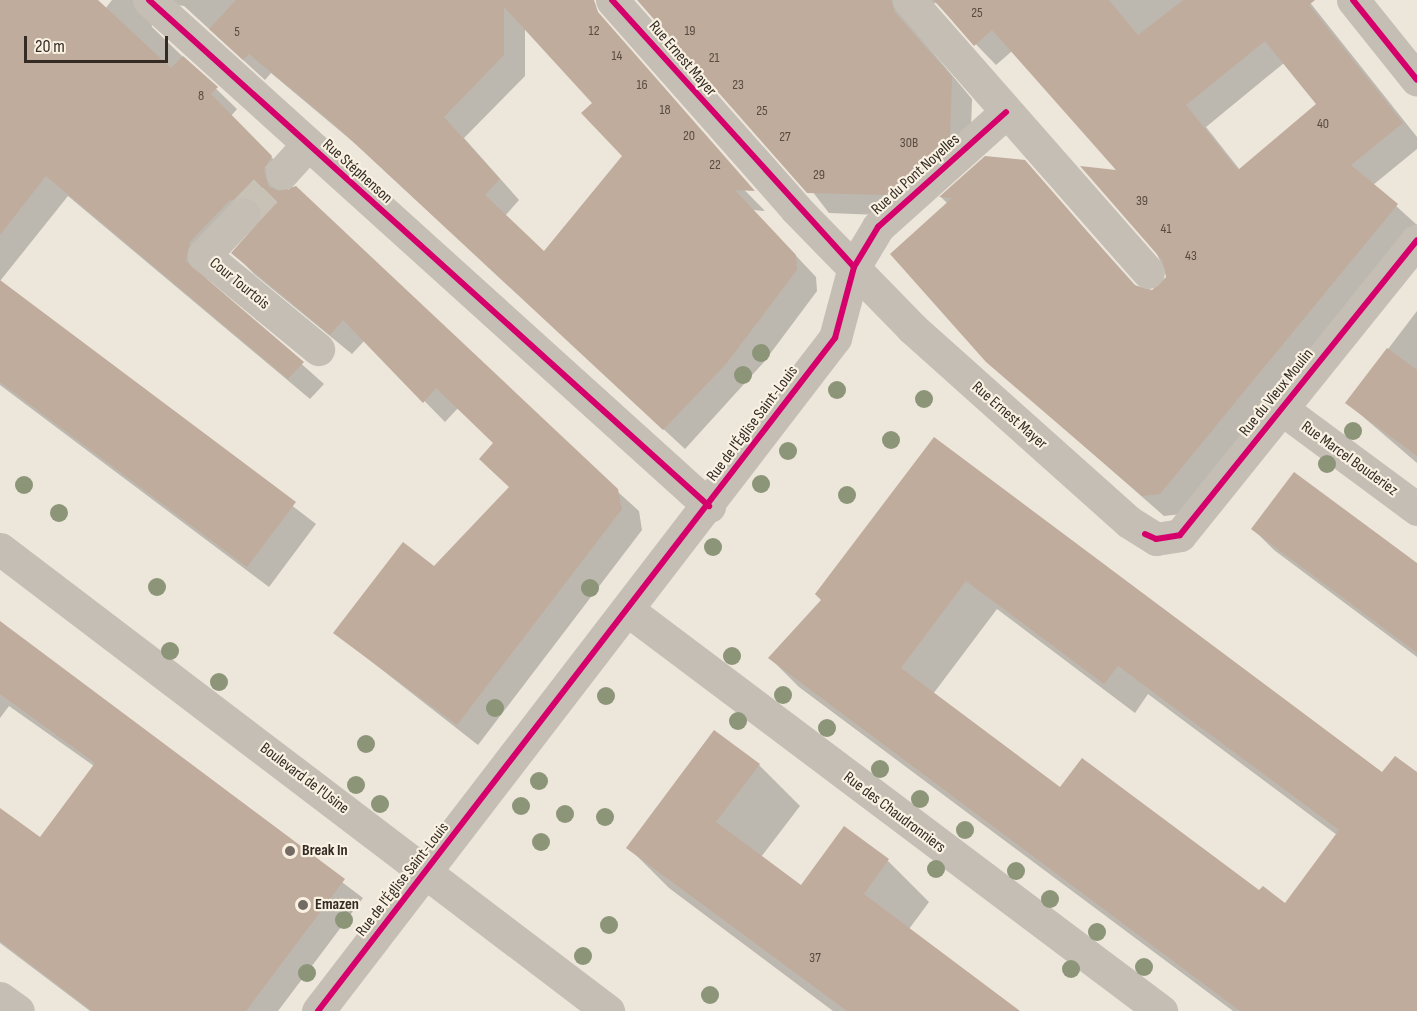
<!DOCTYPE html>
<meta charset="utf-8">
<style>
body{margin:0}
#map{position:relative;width:1417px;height:1011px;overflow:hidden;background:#ece6db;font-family:"Sofia Sans Condensed",sans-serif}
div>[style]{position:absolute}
.shadow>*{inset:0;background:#0003}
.building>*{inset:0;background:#c0ac9c}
.minor-tunnel>*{height:33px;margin-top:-16.5px;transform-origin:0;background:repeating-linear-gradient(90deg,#c7c1b6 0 33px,transparent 0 49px)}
.minor>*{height:33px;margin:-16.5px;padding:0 16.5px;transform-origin:16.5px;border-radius:16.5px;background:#c4beb5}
.cycleway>*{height:6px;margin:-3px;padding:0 3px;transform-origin:3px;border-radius:3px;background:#d6006c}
.trees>*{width:18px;height:18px;margin:-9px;border-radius:50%;background:#8c9578}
.dots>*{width:16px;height:16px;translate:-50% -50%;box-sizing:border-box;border:3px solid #f9f1e2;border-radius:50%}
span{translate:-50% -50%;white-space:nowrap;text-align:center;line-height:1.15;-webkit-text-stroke:4.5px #f9f1e2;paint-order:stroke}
.number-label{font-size:14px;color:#574b42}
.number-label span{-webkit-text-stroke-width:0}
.street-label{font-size:16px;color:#342b24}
.poi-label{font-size:16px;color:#342b24;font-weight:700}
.left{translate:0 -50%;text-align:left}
.scale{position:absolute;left:24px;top:36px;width:144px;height:27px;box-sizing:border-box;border:3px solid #342b24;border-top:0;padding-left:8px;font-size:18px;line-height:21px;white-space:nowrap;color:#342b24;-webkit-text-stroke:4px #f9f1e2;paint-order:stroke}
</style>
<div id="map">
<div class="shadow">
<div style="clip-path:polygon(evenodd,0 0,96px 0,105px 9px,112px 0,588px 0,624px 67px,765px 211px,753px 210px,816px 277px,817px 291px,764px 362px,685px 449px,358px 146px,271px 73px,265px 80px,184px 6px,164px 3px,151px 17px,152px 27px,237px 109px,231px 116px,292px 178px,284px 191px,639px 511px,642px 530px,478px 745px,335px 633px,434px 568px,511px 488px,495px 443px,458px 408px,445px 422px,365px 340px,352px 354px,254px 274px,234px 253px,262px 217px,211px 263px,207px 280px,324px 384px,310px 399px,68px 196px,0 281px,0 0,525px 27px,594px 103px,624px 156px,544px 253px,505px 216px,519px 200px,464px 138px,525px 76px,525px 27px)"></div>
<div style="clip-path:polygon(evenodd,664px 0,1308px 0,1417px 137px,1417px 149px,1373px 185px,1417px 225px,1181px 514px,1164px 516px,987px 361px,948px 204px,941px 197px,986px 157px,1024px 162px,1137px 287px,1153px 292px,1168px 278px,1119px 172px,1012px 51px,996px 65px,936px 3px,918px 6px,911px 26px,972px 99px,970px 158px,906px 216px,829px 213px,664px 0,1284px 63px,1318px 104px,1240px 170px,1206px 127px,1284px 63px)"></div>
<div style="clip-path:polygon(0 281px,316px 524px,269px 587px,0 385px)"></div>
<div style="clip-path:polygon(1417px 311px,1417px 463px,1347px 403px)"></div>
<div style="clip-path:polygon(evenodd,934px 439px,1382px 774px,1417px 774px,1417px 1011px,1233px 1011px,799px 687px,770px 658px,823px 600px,934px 439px,997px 609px,1135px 713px,1148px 694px,1337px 835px,1285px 905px,1060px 789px,933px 694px,997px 609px)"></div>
<div style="clip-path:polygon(1253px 529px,1417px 565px,1417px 657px,1274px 550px)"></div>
<div style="clip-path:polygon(0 623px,363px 898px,278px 1011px,90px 1011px,0 943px,0 810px,40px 839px,94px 766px,9px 706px,0 718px)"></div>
<div style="clip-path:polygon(759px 765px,800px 806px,761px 857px,801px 887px,844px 828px,888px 861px,929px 902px,909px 929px,1018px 1011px,833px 1011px,669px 888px,628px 847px)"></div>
</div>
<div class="building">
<div style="clip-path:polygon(0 0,98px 0,171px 68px,183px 56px,218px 87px,211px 94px,272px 156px,264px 170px,269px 187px,279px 191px,296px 186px,618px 489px,622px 509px,457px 725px,333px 633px,403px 542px,434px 566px,509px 487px,479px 459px,493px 443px,436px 388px,423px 403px,343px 320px,330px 335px,231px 253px,261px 219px,261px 208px,248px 196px,229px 201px,190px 242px,186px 261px,304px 362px,288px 379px,46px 176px,0 235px)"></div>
<div style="clip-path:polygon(evenodd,236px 0,594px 0,598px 12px,755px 191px,735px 190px,796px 255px,797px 270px,726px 364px,663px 430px,335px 125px,249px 54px,243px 60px,209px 29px,236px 0,504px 7px,592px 103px,581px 113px,622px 156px,544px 251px,485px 195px,500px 179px,444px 117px,504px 55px,504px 7px)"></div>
<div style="clip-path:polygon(637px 0,891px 0,895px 12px,952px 77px,950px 137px,885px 195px,807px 193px)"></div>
<div style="clip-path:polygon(evenodd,934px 0,1109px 0,1138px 35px,1183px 0,1315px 0,1309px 5px,1403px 123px,1351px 165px,1398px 204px,1160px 494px,1142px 496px,986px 362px,890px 254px,952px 198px,939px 197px,985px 156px,1025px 160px,1134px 285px,1152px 290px,1166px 277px,1162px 260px,1080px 166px,1116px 170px,992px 30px,974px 46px,934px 0,1265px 41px,1316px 104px,1238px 170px,1186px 105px,1265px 41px)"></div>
<div style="clip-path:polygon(0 280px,296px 502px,247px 567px,0 382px)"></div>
<div style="clip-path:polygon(1387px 348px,1417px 370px,1417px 456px,1345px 403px)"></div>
<div style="clip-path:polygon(evenodd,934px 437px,1382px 772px,1395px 756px,1417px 772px,1417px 1011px,1240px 1011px,768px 658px,821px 600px,815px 594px,934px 437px,966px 581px,1104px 684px,1118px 666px,1339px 830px,1285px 903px,1263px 886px,1259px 890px,1082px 758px,1060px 787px,901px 668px,966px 581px)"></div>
<div style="clip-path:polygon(1294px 472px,1417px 563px,1417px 653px,1251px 529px)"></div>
<div style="clip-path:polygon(0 621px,345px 879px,246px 1011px,92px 1011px,0 941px,0 808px,40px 837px,95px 763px,0 694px)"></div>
<div style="clip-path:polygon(714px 730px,760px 764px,716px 822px,801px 885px,844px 826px,889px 859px,864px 894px,1020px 1011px,847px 1011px,626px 848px)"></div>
</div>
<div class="minor-tunnel">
<div style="left:243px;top:214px;width:57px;rotate:-46.4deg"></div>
</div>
<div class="minor">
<div style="left:149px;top:0;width:755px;rotate:42.1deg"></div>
<div style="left:612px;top:0;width:278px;rotate:48.6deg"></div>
<div style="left:796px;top:209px;width:166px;rotate:45.7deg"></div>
<div style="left:912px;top:328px;width:291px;rotate:41.8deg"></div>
<div style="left:1129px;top:522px;width:32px;rotate:32deg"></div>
<div style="left:1156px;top:539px;width:24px;rotate:-9deg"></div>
<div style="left:1180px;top:535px;width:378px;rotate:-51.2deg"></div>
<div style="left:909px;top:0;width:362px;rotate:48.7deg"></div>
<div style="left:1353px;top:0;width:102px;rotate:51.3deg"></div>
<div style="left:282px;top:173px;width:38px;rotate:-48deg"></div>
<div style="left:243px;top:214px;width:57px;rotate:133.6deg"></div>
<div style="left:204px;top:255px;width:148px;rotate:39.5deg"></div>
<div style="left:1282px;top:409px;width:168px;rotate:36.5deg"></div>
<div style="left:0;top:549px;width:764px;rotate:37.23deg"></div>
<div style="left:629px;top:611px;width:666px;rotate:36.94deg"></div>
<div style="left:0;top:998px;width:22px;rotate:36deg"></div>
<div style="left:318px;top:1011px;width:849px;rotate:-52.47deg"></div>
<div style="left:835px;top:338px;width:73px;rotate:-75deg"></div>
<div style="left:854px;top:267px;width:47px;rotate:-59deg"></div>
<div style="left:878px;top:227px;width:172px;rotate:-41.9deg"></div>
</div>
<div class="cycleway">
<div style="left:149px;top:0;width:755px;rotate:42.1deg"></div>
<div style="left:612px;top:0;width:360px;rotate:47.8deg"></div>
<div style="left:1353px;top:0;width:102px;rotate:51.3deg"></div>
<div style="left:1145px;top:534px;width:12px;rotate:24deg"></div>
<div style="left:1156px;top:539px;width:24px;rotate:-9deg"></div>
<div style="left:1180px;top:535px;width:378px;rotate:-51.2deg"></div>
<div style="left:318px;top:1011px;width:849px;rotate:-52.47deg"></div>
<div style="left:835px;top:338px;width:73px;rotate:-75deg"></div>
<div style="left:854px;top:267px;width:47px;rotate:-59deg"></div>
<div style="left:878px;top:227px;width:172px;rotate:-41.9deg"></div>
</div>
<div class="trees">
<div style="left:761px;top:353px"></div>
<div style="left:743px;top:375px"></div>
<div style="left:837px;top:390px"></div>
<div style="left:924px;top:399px"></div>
<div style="left:1353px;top:431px"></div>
<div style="left:891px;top:440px"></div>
<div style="left:788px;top:451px"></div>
<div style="left:1327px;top:464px"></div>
<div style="left:761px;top:484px"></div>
<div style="left:24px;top:485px"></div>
<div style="left:847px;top:495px"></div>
<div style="left:59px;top:513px"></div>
<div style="left:713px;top:547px"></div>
<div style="left:157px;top:587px"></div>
<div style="left:590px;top:588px"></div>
<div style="left:170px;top:651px"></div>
<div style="left:732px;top:656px"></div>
<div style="left:219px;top:682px"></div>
<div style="left:783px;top:695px"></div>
<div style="left:606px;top:696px"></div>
<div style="left:495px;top:708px"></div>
<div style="left:738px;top:721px"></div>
<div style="left:827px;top:728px"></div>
<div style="left:366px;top:744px"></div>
<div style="left:880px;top:769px"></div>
<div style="left:539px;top:781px"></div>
<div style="left:356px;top:785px"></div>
<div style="left:920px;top:799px"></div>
<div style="left:380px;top:804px"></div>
<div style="left:521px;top:806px"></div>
<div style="left:565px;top:814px"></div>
<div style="left:605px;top:817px"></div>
<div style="left:965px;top:830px"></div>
<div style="left:541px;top:842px"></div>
<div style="left:936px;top:869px"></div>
<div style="left:1016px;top:871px"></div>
<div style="left:1050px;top:899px"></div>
<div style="left:344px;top:920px"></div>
<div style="left:609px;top:925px"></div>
<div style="left:1097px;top:932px"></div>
<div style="left:583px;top:956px"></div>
<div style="left:1144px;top:967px"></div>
<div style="left:1071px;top:969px"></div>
<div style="left:307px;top:973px"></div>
<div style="left:710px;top:995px"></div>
</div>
<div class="dots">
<div style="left:290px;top:851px;background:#746c64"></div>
<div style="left:303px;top:905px;background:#746c64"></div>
</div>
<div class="number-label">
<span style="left:977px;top:13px">25</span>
<span style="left:594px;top:31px">12</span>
<span style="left:690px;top:31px">19</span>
<span style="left:237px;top:32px">5</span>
<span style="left:617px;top:56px">14</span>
<span style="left:714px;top:58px">21</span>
<span style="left:642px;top:85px">16</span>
<span style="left:738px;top:85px">23</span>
<span style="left:201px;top:96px">8</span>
<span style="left:665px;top:110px">18</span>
<span style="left:762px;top:111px">25</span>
<span style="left:1323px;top:124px">40</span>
<span style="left:689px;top:136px">20</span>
<span style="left:785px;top:137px">27</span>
<span style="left:909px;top:143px">30B</span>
<span style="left:715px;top:165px">22</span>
<span style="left:819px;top:175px">29</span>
<span style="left:1142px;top:201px">39</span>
<span style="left:1166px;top:229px">41</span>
<span style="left:1191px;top:256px">43</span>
<span style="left:815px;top:958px">37</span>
</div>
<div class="street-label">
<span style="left:682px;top:59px;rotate:49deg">Rue Ernest Mayer</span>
<span style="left:357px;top:172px;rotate:42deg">Rue Stéphenson</span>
<span style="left:916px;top:175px;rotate:-42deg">Rue du Pont Noyelles</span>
<span style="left:239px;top:284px;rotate:39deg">Cour Tourtois</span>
<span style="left:1277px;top:393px;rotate:-51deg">Rue du Vieux Moulin</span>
<span style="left:1009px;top:416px;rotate:41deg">Rue Ernest Mayer</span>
<span style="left:753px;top:424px;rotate:-53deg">Rue de l'Église Saint-Louis</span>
<span style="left:1349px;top:459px;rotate:36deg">Rue Marcel Bouderiez</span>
<span style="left:304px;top:779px;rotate:37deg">Boulevard de l'Usine</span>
<span style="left:894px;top:813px;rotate:37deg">Rue des Chaudronniers</span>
<span style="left:403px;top:880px;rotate:-52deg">Rue de l'Église Saint-Louis</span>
</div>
<div class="poi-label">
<span class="left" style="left:302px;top:851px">Break In</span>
<span class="left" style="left:315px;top:905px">Emazen</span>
</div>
<div class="scale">20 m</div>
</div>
